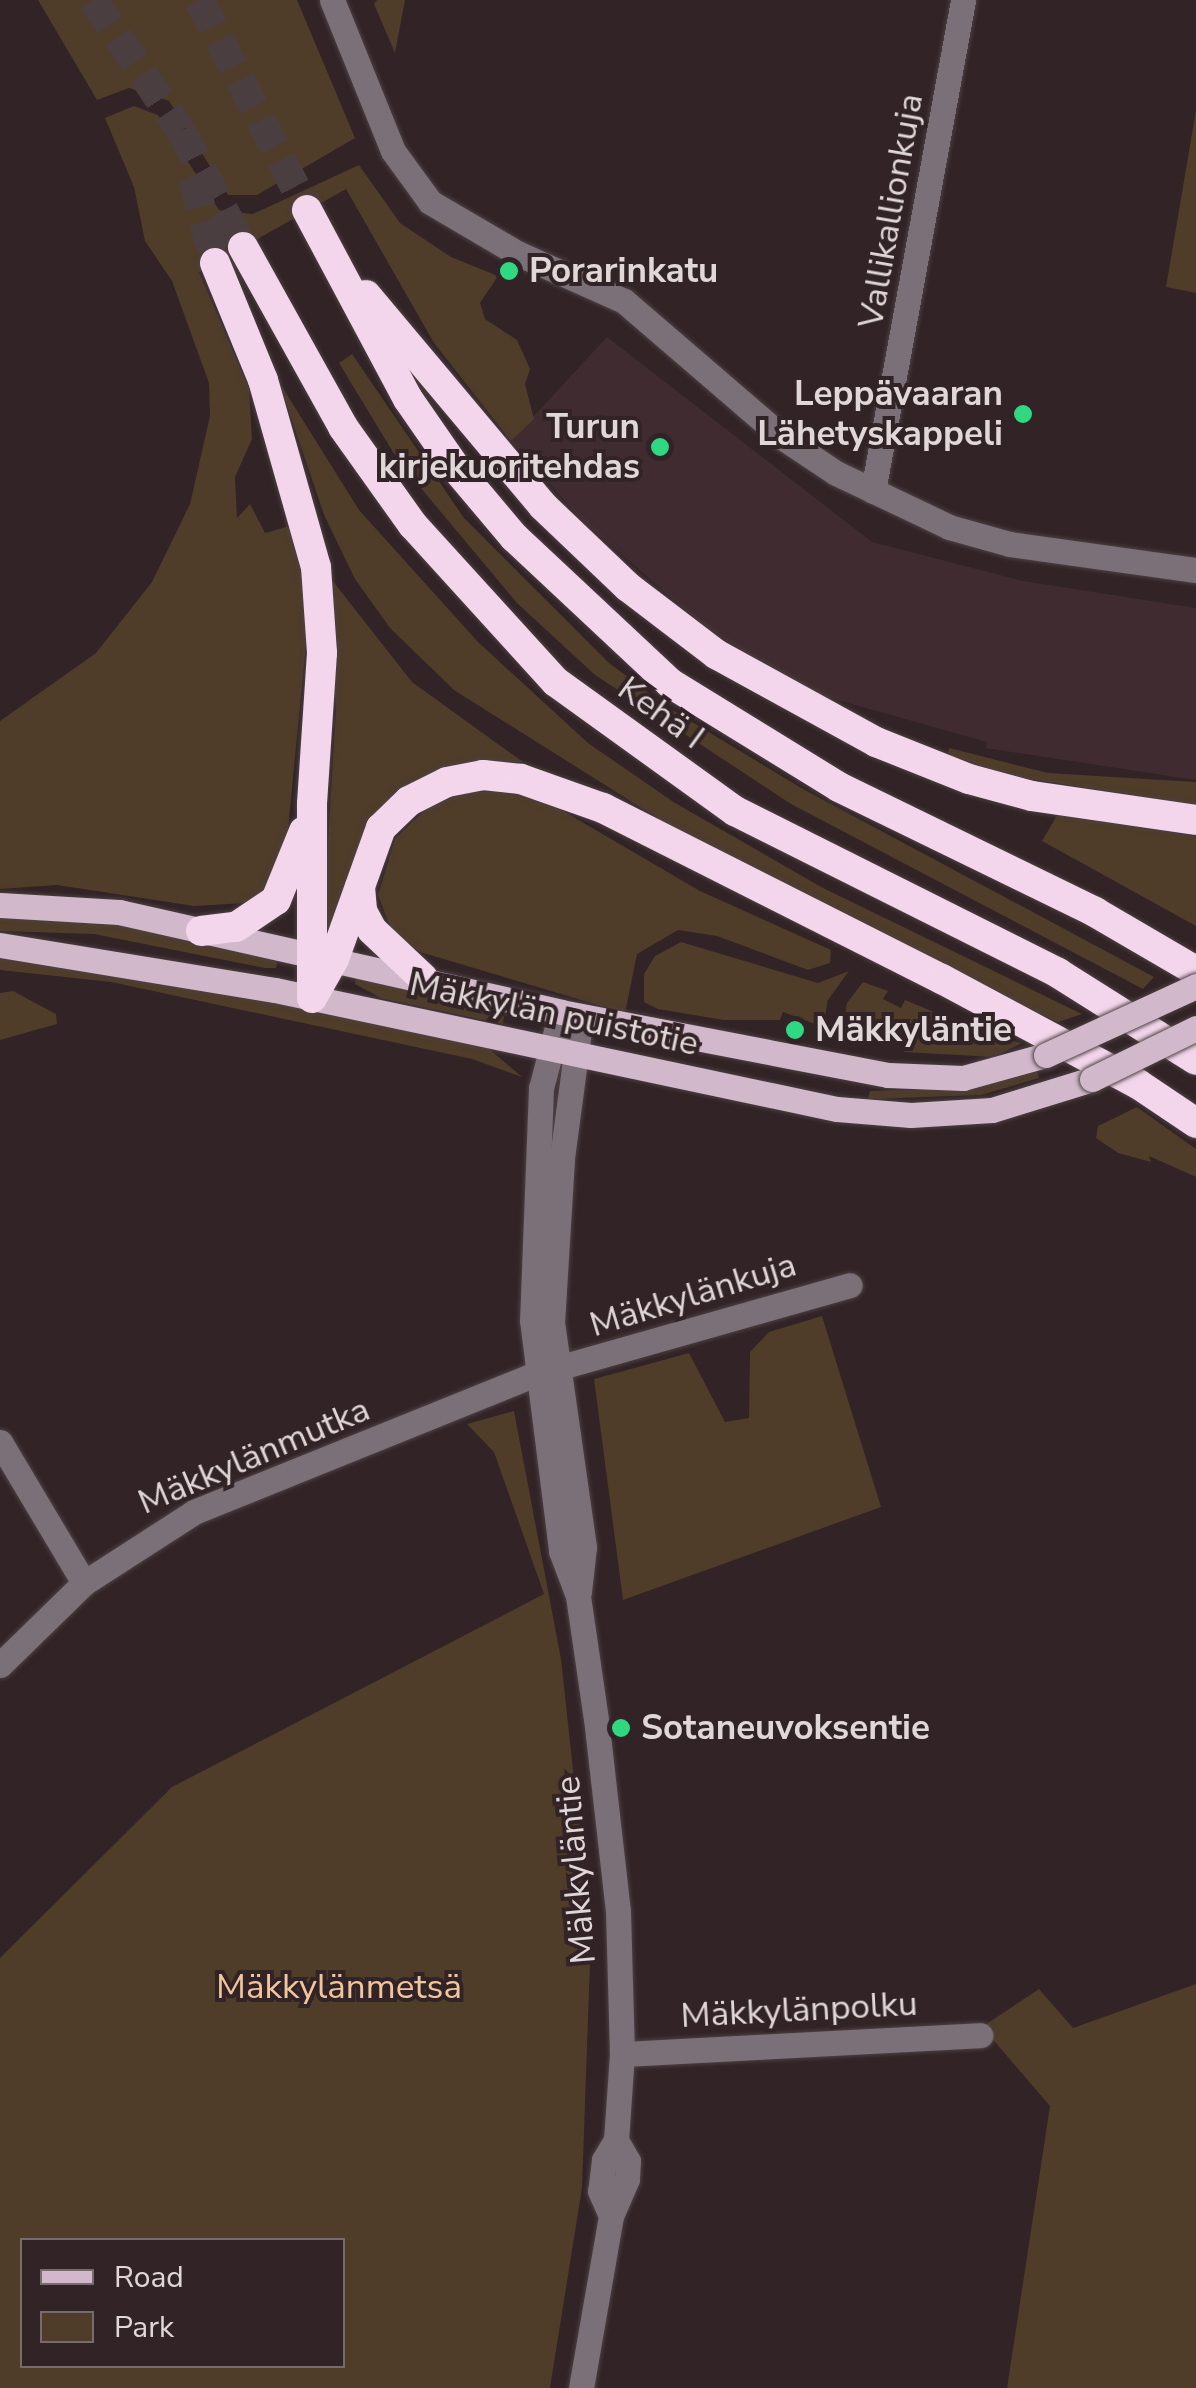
<!DOCTYPE html>
<meta charset="utf-8">
<style>
body{margin:0}
#map{position:relative;width:1196px;height:2388px;overflow:hidden;background:#312326;font-family:"Nunito Sans",sans-serif}
div>[style]{position:absolute}
.built>*{inset:0;background:#402c30}
.green>*{inset:0;background:#4f3c29}
.highway-tunnel>*{height:30px;margin-top:-15px;transform-origin:0;background:repeating-linear-gradient(90deg,#4b3e41 0 30px,transparent 0 45px)}
.roads{filter:drop-shadow(0 0 2px #4d4042) drop-shadow(0 0 2px #4d4042)}
.minor>*{height:25px;margin:-12.5px;padding:0 12.5px;transform-origin:12.5px;border-radius:12.5px;background:#7c7078}
.major>*{height:25px;margin:-12.5px;padding:0 12.5px;transform-origin:12.5px;border-radius:12.5px;background:#d1b9cb}
.highway>*{height:30px;margin:-15px;padding:0 15px;transform-origin:15px;border-radius:15px;background:#f3d6eb}
.bridges{filter:drop-shadow(0 0 2px #4d4042) drop-shadow(0 0 2px #4d4042)}
.major-bridge>*{height:25px;margin:-12.5px;padding:0 12.5px;transform-origin:12.5px;border-radius:12.5px;background:#d1b9cb}
.dots>*{width:28px;height:28px;translate:-50% -50%;box-sizing:border-box;border:5px solid #312326;border-radius:50%}
span{translate:-50% -50%;white-space:nowrap;text-align:center;line-height:1.15;-webkit-text-stroke:8px #312326;paint-order:stroke}
.street-label{font-size:35px;color:#e0d7d8}
.poi-label{font-size:35px;color:#e0d7d8;font-weight:700}
.left{translate:0 -50%;text-align:left}
.right{translate:-100% -50%;text-align:right}
.park-label{font-size:35px;color:#f1c69d}
.legend{position:absolute;left:20px;top:2238px;width:325px;height:130px;box-sizing:border-box;background:#312326;border:2px solid #776b6d;margin:0;padding:12px 18px;list-style:none;font-size:30px;color:#e0d7d8}
.legend li{display:flex;align-items:center;gap:20px;height:50px}
.legend b{width:50px;border:2px solid #776b6d}
</style>
<div id="map">
<div class="built">
<div style="clip-path:polygon(607px 337px,872px 542px,1023px 581px,1196px 608px,1196px 780px,986px 748px,987px 742px,802px 690px,701px 623px,584px 522px,511px 441px)"></div>
</div>
<div class="green">
<div style="clip-path:polygon(38px 0,297px 0,355px 138px,257px 195px,228px 195px,169px 101px,129px 88px,97px 100px)"></div>
<div style="clip-path:polygon(377px 0,405px 0,395px 53px,374px 4px)"></div>
<div style="clip-path:polygon(134px 106px,158px 115px,219px 210px,253px 214px,359px 165px,400px 223px,451px 257px,498px 276px,480px 303px,485px 319px,517px 340px,530px 369px,525px 384px,534px 419px,511px 441px,434px 343px,346px 189px,199px 272px,249px 389px,252px 439px,235px 477px,237px 518px,250px 504px,265px 533px,297px 524px,308px 623px,285px 861px,259px 898px,245px 903px,194px 906px,57px 885px,0 889px,0 721px,96px 653px,152px 582px,190px 504px,210px 416px,209px 383px,172px 281px,145px 241px,134px 187px,105px 118px)"></div>
<div style="clip-path:polygon(1196px 110px,1196px 293px,1166px 287px)"></div>
<div style="clip-path:polygon(352px 354px,464px 518px,609px 663px,669px 708px,803px 789px,1154px 977px,1143px 989px,791px 804px,595px 675px,517px 603px,399px 462px,339px 363px)"></div>
<div style="clip-path:polygon(279px 382px,359px 510px,478px 642px,588px 743px,675px 803px,823px 888px,1082px 1014px,1058px 1022px,1013px 1002px,667px 824px,454px 690px,390px 628px,355px 579px,324px 515px)"></div>
<div style="clip-path:polygon(332px 580px,412px 682px,523px 762px,479px 764px,418px 786px,332px 934px,322px 941px,336px 710px,326px 583px)"></div>
<div style="clip-path:polygon(949px 748px,1048px 773px,1196px 782px,1196px 805px,993px 773px,948px 755px)"></div>
<div style="clip-path:polygon(516px 791px,558px 808px,700px 891px,831px 950px,830px 963px,808px 970px,717px 936px,678px 930px,637px 954px,625px 1013px,420px 952px,392px 932px,378px 895px,395px 839px,431px 804px,461px 792px)"></div>
<div style="clip-path:polygon(1059px 812px,1196px 836px,1196px 926px,1042px 841px)"></div>
<div style="clip-path:polygon(0 917px,96px 920px,279px 955px,276px 968px,265px 968px,94px 934px,0 931px)"></div>
<div style="clip-path:polygon(681px 942px,818px 983px,849px 971px,828px 1000px,823px 1027px,783px 1012px,780px 1020px,724px 1020px,658px 1009px,644px 1002px,644px 974px,655px 956px)"></div>
<div style="clip-path:polygon(0 955px,125px 971px,488px 1048px,522px 1077px,472px 1059px,111px 982px,0 970px)"></div>
<div style="clip-path:polygon(357px 975px,491px 1005px,504px 1014px,503px 1024px,381px 998px,355px 984px)"></div>
<div style="clip-path:polygon(863px 982px,888px 991px,883px 999px,901px 1008px,905px 1000px,951px 1019px,926px 1021px,1022px 1043px,994px 1057px,904px 1052px,903px 1042px,841px 1033px,847px 1003px)"></div>
<div style="clip-path:polygon(13px 991px,56px 1014px,57px 1024px,0 1040px,0 993px)"></div>
<div style="clip-path:polygon(1037px 1070px,1039px 1078px,981px 1095px,868px 1099px,870px 1091px,951px 1089px)"></div>
<div style="clip-path:polygon(1137px 1107px,1196px 1149px,1196px 1177px,1149px 1156px,1151px 1162px,1118px 1153px,1096px 1138px,1098px 1126px)"></div>
<div style="clip-path:polygon(822px 1316px,881px 1507px,623px 1600px,594px 1379px,689px 1353px,725px 1422px,749px 1418px,750px 1352px,769px 1332px)"></div>
<div style="clip-path:polygon(evenodd,514px 1411px,561px 1659px,591px 1935px,582px 2188px,550px 2388px,0 2388px,0 1958px,172px 1787px,544px 1594px,494px 1452px,467px 1424px,514px 1411px,22px 2240px,342px 2240px,342px 2366px,22px 2366px,22px 2240px)"></div>
<div style="clip-path:polygon(1196px 1984px,1196px 2388px,1007px 2388px,1050px 2106px,982px 2027px,1039px 1989px,1073px 2028px)"></div>
</div>
<div class="highway-tunnel">
<div style="left:93px;top:0;width:158px;rotate:56.1deg"></div>
<div style="left:181px;top:131px;width:132px;rotate:61.9deg"></div>
<div style="left:199px;top:0;width:236px;rotate:62.8deg"></div>
<div style="left:193px;top:178px;width:88px;rotate:75.5deg"></div>
</div>
<div class="roads">
<div class="minor">
<div style="left:332px;top:0;width:163px;rotate:68deg"></div>
<div style="left:393px;top:151px;width:63px;rotate:54deg"></div>
<div style="left:430px;top:202px;width:101px;rotate:30.4deg"></div>
<div style="left:517px;top:253px;width:117px;rotate:24.2deg"></div>
<div style="left:624px;top:301px;width:208px;rotate:40.7deg"></div>
<div style="left:782px;top:437px;width:65px;rotate:33.7deg"></div>
<div style="left:836px;top:473px;width:125px;rotate:25.5deg"></div>
<div style="left:949px;top:527px;width:63px;rotate:15.6deg"></div>
<div style="left:1010px;top:544px;width:188px;rotate:8deg"></div>
<div style="left:873px;top:491px;width:499px;rotate:-79.6deg"></div>
<div style="left:561px;top:1012px;width:79px;rotate:104.7deg"></div>
<div style="left:541px;top:1088px;width:232px;rotate:92.2deg"></div>
<div style="left:532px;top:1320px;width:233px;rotate:82.8deg"></div>
<div style="left:561px;top:1551px;width:48px;rotate:69.3deg"></div>
<div style="left:578px;top:1596px;width:132px;rotate:81.7deg"></div>
<div style="left:597px;top:1727px;width:185px;rotate:83.5deg"></div>
<div style="left:618px;top:1911px;width:143px;rotate:88.4deg"></div>
<div style="left:622px;top:2054px;width:86px;rotate:94deg"></div>
<div style="left:616px;top:2140px;width:23px;rotate:121deg"></div>
<div style="left:604px;top:2160px;width:31px;rotate:97deg"></div>
<div style="left:600px;top:2191px;width:27px;rotate:66deg"></div>
<div style="left:0;top:1442px;width:164px;rotate:59.2deg"></div>
<div style="left:84px;top:1583px;width:131px;rotate:-32.8deg"></div>
<div style="left:194px;top:1512px;width:369px;rotate:-22deg"></div>
<div style="left:536px;top:1374px;width:326px;rotate:-15.8deg"></div>
<div style="left:579px;top:1592px;width:45px;rotate:-83.7deg"></div>
<div style="left:584px;top:1547px;width:226px;rotate:-98.1deg"></div>
<div style="left:552px;top:1323px;width:165px;rotate:-86.5deg"></div>
<div style="left:562px;top:1158px;width:143px;rotate:-82.4deg"></div>
<div style="left:0;top:1665px;width:117px;rotate:-44.3deg"></div>
<div style="left:622px;top:2054px;width:359px;rotate:-3deg"></div>
<div style="left:581px;top:2388px;width:175px;rotate:-80.1deg"></div>
<div style="left:611px;top:2216px;width:40px;rotate:-66.6deg"></div>
<div style="left:627px;top:2179px;width:18px;rotate:-87deg"></div>
<div style="left:628px;top:2161px;width:24px;rotate:-120deg"></div>
</div>
<div class="major">
<div style="left:0;top:905px;width:119px;rotate:3.4deg"></div>
<div style="left:119px;top:912px;width:453px;rotate:12.7deg"></div>
<div style="left:561px;top:1012px;width:333px;rotate:10.9deg"></div>
<div style="left:888px;top:1075px;width:75px;rotate:2.3deg"></div>
<div style="left:963px;top:1078px;width:86px;rotate:-15.5deg"></div>
<div style="left:0;top:945px;width:279px;rotate:9.3deg"></div>
<div style="left:275px;top:990px;width:574px;rotate:11.96deg"></div>
<div style="left:837px;top:1109px;width:74px;rotate:4.6deg"></div>
<div style="left:911px;top:1115px;width:81px;rotate:-3.5deg"></div>
<div style="left:992px;top:1110px;width:105px;rotate:-17.2deg"></div>
</div>
<div class="highway">
<div style="left:307px;top:210px;width:214px;rotate:61.9deg"></div>
<div style="left:408px;top:399px;width:83px;rotate:55.3deg"></div>
<div style="left:455px;top:467px;width:92px;rotate:49.9deg"></div>
<div style="left:514px;top:537px;width:214px;rotate:43.1deg"></div>
<div style="left:670px;top:683px;width:198px;rotate:31.6deg"></div>
<div style="left:839px;top:787px;width:285px;rotate:26deg"></div>
<div style="left:1095px;top:912px;width:117px;rotate:30.3deg"></div>
<div style="left:243px;top:247px;width:206px;rotate:60.9deg"></div>
<div style="left:343px;top:427px;width:120px;rotate:54.5deg"></div>
<div style="left:413px;top:525px;width:212px;rotate:47.7deg"></div>
<div style="left:556px;top:682px;width:221px;rotate:35.8deg"></div>
<div style="left:735px;top:811px;width:361px;rotate:26.6deg"></div>
<div style="left:1058px;top:973px;width:163px;rotate:32.2deg"></div>
<div style="left:215px;top:263px;width:126px;rotate:67.7deg"></div>
<div style="left:263px;top:380px;width:194px;rotate:74.2deg"></div>
<div style="left:316px;top:567px;width:86px;rotate:86deg"></div>
<div style="left:322px;top:653px;width:151px;rotate:93.8deg"></div>
<div style="left:312px;top:804px;width:191px;rotate:90deg"></div>
<div style="left:366px;top:295px;width:275px;rotate:50deg"></div>
<div style="left:543px;top:506px;width:117px;rotate:43.6deg"></div>
<div style="left:628px;top:587px;width:111px;rotate:37.3deg"></div>
<div style="left:716px;top:654px;width:183px;rotate:28.8deg"></div>
<div style="left:876px;top:742px;width:100px;rotate:21.7deg"></div>
<div style="left:969px;top:779px;width:65px;rotate:15.1deg"></div>
<div style="left:1032px;top:796px;width:166px;rotate:8.3deg"></div>
<div style="left:360px;top:887px;width:24px;rotate:85deg"></div>
<div style="left:362px;top:911px;width:21px;rotate:62deg"></div>
<div style="left:372px;top:930px;width:70px;rotate:43.3deg"></div>
<div style="left:201px;top:931px;width:35px;rotate:-7deg"></div>
<div style="left:236px;top:927px;width:48px;rotate:-34deg"></div>
<div style="left:276px;top:900px;width:74px;rotate:-67.9deg"></div>
<div style="left:312px;top:998px;width:45px;rotate:-60.6deg"></div>
<div style="left:334px;top:959px;width:139px;rotate:-70.3deg"></div>
<div style="left:381px;top:828px;width:39px;rotate:-44deg"></div>
<div style="left:409px;top:801px;width:42px;rotate:-26.6deg"></div>
<div style="left:447px;top:782px;width:37px;rotate:-11deg"></div>
<div style="left:483px;top:775px;width:38px;rotate:6deg"></div>
<div style="left:521px;top:779px;width:87px;rotate:19.5deg"></div>
<div style="left:603px;top:808px;width:380px;rotate:26.8deg"></div>
<div style="left:942px;top:979px;width:222px;rotate:28.2deg"></div>
<div style="left:1138px;top:1084px;width:70px;rotate:33.9deg"></div>
</div>
</div>
<div class="bridges">
<div class="major-bridge">
<div style="left:1046px;top:1055px;width:165px;rotate:-24.7deg"></div>
<div style="left:1092px;top:1079px;width:116px;rotate:-26.1deg"></div>
</div>
</div>
<div class="dots">
<div style="left:509px;top:271px;background:#31d882"></div>
<div style="left:1023px;top:414px;background:#31d882"></div>
<div style="left:660px;top:447px;background:#31d882"></div>
<div style="left:795px;top:1030px;background:#31d882"></div>
<div style="left:621px;top:1728px;background:#31d882"></div>
</div>
<div class="street-label">
<span style="left:891px;top:211px;rotate:-80deg">Vallikallionkuja</span>
<span style="left:661px;top:713px;rotate:36deg">Kehä I</span>
<span style="left:554px;top:1014px;rotate:12deg">Mäkkylän puistotie</span>
<span style="left:693px;top:1295px;rotate:-17deg">Mäkkylänkuja</span>
<span style="left:254px;top:1456px;rotate:-23deg">Mäkkylänmutka</span>
<span style="left:576px;top:1870px;rotate:-95deg">Mäkkyläntie</span>
<span style="left:799px;top:2010px;rotate:-3deg">Mäkkylänpolku</span>
</div>
<div class="poi-label">
<span class="left" style="left:529px;top:271px">Porarinkatu</span>
<span class="right" style="left:1003px;top:414px">Leppävaaran<br>Lähetyskappeli</span>
<span class="right" style="left:640px;top:447px">Turun<br>kirjekuoritehdas</span>
<span class="left" style="left:815px;top:1030px">Mäkkyläntie</span>
<span class="left" style="left:641px;top:1728px">Sotaneuvoksentie</span>
</div>
<div class="park-label">
<span style="left:339px;top:1987px">Mäkkylänmetsä</span>
</div>
<ul class="legend">
<li><b style="height:12px;background:#d1b9cb"></b>Road</li>
<li><b style="height:28px;background:#4f3c29"></b>Park</li>
</ul>
</div>
